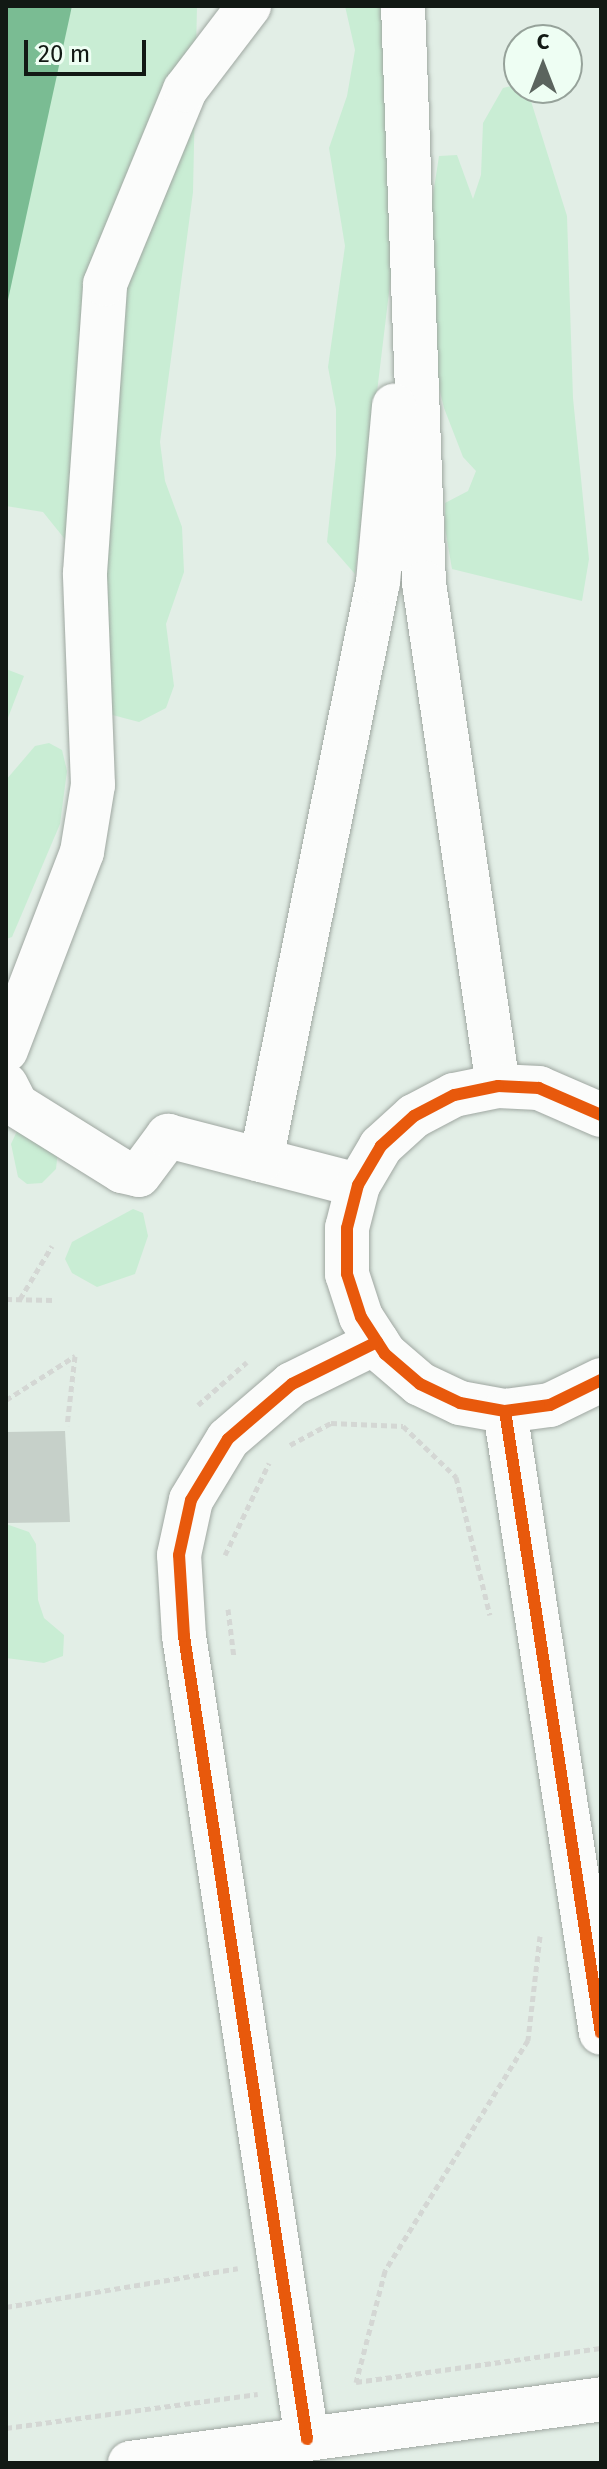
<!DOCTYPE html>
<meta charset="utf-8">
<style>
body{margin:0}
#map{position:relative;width:607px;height:2469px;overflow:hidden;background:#e2eee6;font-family:"Fira Sans",sans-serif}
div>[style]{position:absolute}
.green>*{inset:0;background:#c9edd4}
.water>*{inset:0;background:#7abc93}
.building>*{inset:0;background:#c6d0c9}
.path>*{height:5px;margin-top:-2.5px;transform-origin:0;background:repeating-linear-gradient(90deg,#d4d7d4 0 6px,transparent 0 10px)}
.roads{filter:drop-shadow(0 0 2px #9fa7a1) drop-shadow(0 0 2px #9fa7a1)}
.minor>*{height:44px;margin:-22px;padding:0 22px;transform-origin:22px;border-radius:22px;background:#fbfcfb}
.major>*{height:44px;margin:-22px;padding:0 22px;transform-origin:22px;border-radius:22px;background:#fbfcfb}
.cycleway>*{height:12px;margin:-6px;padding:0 6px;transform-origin:6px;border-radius:6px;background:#e8590c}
span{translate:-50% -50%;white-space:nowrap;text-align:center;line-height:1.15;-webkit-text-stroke:8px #eefef3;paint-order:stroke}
.frame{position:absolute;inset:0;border:8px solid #121914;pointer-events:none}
.north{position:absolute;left:503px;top:24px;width:80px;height:80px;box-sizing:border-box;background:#eefef3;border:2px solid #96a29a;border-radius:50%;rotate:0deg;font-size:22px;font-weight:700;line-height:32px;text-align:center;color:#121914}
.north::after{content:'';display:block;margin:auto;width:28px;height:36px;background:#5b645e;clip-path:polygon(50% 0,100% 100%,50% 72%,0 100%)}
.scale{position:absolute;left:24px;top:40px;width:122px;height:36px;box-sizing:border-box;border:4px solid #121914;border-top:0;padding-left:10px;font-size:24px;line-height:28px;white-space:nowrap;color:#121914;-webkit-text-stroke:6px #eefef3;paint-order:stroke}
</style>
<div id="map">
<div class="green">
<div style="clip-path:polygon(73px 6px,197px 6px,193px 192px,160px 442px,165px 481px,182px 527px,184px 572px,166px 624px,174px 686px,166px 708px,139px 722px,105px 713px,72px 548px,43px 512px,6px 506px,6px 177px)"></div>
<div style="clip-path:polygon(345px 6px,394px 6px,402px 185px,355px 574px,327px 542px,336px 455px,336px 409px,328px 367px,345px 246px,329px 148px,347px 96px,355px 50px)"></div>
<div style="clip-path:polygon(511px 86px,530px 98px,567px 216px,573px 398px,589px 559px,582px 601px,452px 569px,445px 528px,445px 503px,468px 491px,476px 471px,463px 457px,444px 408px,429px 347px,428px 227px,439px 156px,457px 155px,473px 199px,481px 175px,483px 123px,503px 88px)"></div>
<div style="clip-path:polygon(6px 669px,24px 676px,6px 723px)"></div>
<div style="clip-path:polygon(49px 743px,62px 750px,67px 771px,60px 824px,12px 937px,6px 939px,6px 780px,35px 746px)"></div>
<div style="clip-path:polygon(17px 1131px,58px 1150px,56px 1169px,42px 1183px,27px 1184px,18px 1177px,11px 1144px)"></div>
<div style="clip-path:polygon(133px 1209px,143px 1213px,148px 1236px,135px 1274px,97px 1287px,72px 1273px,65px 1259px,72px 1242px)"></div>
<div style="clip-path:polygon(6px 1524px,29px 1532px,36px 1544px,38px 1600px,44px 1618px,64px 1635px,63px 1656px,44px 1663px,6px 1658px)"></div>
</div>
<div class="water">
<div style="clip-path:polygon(6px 6px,72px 6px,6px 309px)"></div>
</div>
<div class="building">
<div style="clip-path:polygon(65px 1431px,70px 1522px,6px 1523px,6px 1432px)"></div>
</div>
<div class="path">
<div style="left:6px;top:1299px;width:48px;rotate:1.2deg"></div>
<div style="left:20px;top:1299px;width:62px;rotate:-58.9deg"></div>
<div style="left:6px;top:1400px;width:82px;rotate:-32.5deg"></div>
<div style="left:75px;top:1356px;width:70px;rotate:96.5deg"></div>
<div style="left:198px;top:1405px;width:65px;rotate:-41.3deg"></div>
<div style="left:290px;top:1445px;width:47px;rotate:-28.2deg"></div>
<div style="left:331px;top:1423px;width:72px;rotate:2.4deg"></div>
<div style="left:403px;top:1426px;width:74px;rotate:43.9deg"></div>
<div style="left:456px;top:1477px;width:142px;rotate:76.2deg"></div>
<div style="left:225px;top:1555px;width:102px;rotate:-64.4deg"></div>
<div style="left:228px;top:1609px;width:49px;rotate:83deg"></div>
<div style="left:540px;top:1936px;width:105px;rotate:96.6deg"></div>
<div style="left:528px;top:2040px;width:272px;rotate:121.8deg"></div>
<div style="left:385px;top:2271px;width:115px;rotate:104.6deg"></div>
<div style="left:356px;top:2382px;width:247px;rotate:-7.9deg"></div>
<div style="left:6px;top:2307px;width:235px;rotate:-9.5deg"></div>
<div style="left:6px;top:2428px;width:254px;rotate:-7.7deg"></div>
</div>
<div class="roads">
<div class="minor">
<div style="left:403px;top:6px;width:577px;rotate:87.92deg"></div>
<div style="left:424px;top:583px;width:508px;rotate:81.63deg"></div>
<div style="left:6px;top:1050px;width:212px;rotate:-69deg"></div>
<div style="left:82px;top:852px;width:68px;rotate:-80.7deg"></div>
<div style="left:93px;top:785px;width:212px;rotate:-92.2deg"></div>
<div style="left:85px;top:573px;width:290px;rotate:-86deg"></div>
<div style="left:105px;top:284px;width:210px;rotate:-67.6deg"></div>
<div style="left:185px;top:90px;width:106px;rotate:-52.7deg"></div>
<div style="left:6px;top:1085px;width:22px;rotate:63deg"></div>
<div style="left:16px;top:1105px;width:125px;rotate:31.9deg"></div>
<div style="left:122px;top:1171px;width:17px;rotate:13deg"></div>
<div style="left:139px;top:1175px;width:49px;rotate:-53.4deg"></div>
<div style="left:168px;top:1136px;width:196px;rotate:14.5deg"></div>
<div style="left:601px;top:1115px;width:68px;rotate:-156.5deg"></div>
<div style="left:539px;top:1088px;width:41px;rotate:-177.2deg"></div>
<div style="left:498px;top:1086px;width:45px;rotate:168.4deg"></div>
<div style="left:454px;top:1095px;width:45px;rotate:152.3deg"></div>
<div style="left:414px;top:1116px;width:45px;rotate:137.7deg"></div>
<div style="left:381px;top:1146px;width:45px;rotate:120.5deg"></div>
<div style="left:358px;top:1185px;width:44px;rotate:104.3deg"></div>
<div style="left:347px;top:1228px;width:46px;rotate:90deg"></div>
<div style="left:347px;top:1274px;width:45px;rotate:72deg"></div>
<div style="left:361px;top:1317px;width:44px;rotate:57deg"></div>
<div style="left:385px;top:1354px;width:46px;rotate:40.6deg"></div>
<div style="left:420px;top:1384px;width:44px;rotate:25.4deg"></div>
<div style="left:460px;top:1403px;width:46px;rotate:10.1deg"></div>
<div style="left:505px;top:1411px;width:45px;rotate:-7.6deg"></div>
<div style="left:550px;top:1405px;width:57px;rotate:-26.1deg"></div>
<div style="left:261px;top:1160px;width:590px;rotate:-78.56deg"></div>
<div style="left:378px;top:582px;width:177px;rotate:-84.8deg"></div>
<div style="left:505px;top:1411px;width:629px;rotate:81.23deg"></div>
<div style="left:307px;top:2439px;width:812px;rotate:-98.71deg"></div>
<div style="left:184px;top:1636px;width:81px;rotate:-93.5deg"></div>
<div style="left:179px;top:1555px;width:56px;rotate:-77.7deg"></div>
<div style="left:191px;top:1500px;width:71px;rotate:-58.8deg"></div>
<div style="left:228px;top:1439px;width:84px;rotate:-40.7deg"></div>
<div style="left:292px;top:1384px;width:95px;rotate:-26.3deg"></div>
</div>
<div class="major">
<div style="left:130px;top:2463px;width:475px;rotate:-7.7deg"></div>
</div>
</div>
<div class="cycleway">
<div style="left:601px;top:1115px;width:68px;rotate:-156.5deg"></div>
<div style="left:539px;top:1088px;width:41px;rotate:-177.2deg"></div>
<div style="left:498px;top:1086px;width:45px;rotate:168.4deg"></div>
<div style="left:454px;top:1095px;width:45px;rotate:152.3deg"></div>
<div style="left:414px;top:1116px;width:45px;rotate:137.7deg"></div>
<div style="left:381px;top:1146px;width:45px;rotate:120.5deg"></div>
<div style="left:358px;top:1185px;width:44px;rotate:104.3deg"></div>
<div style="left:347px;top:1228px;width:46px;rotate:90deg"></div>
<div style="left:347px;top:1274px;width:45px;rotate:72deg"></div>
<div style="left:361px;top:1317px;width:44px;rotate:57deg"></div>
<div style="left:385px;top:1354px;width:46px;rotate:40.6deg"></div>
<div style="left:420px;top:1384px;width:44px;rotate:25.4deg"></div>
<div style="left:460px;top:1403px;width:46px;rotate:10.1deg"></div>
<div style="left:505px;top:1411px;width:45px;rotate:-7.6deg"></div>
<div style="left:550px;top:1405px;width:57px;rotate:-26.1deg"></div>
<div style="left:505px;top:1411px;width:629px;rotate:81.23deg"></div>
<div style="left:307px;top:2439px;width:812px;rotate:-98.71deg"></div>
<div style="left:184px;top:1636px;width:81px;rotate:-93.5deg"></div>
<div style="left:179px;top:1555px;width:56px;rotate:-77.7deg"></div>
<div style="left:191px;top:1500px;width:71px;rotate:-58.8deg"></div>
<div style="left:228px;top:1439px;width:84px;rotate:-40.7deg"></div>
<div style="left:292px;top:1384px;width:95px;rotate:-26.3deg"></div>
</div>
<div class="frame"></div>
<div class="north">С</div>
<div class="scale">20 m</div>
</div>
